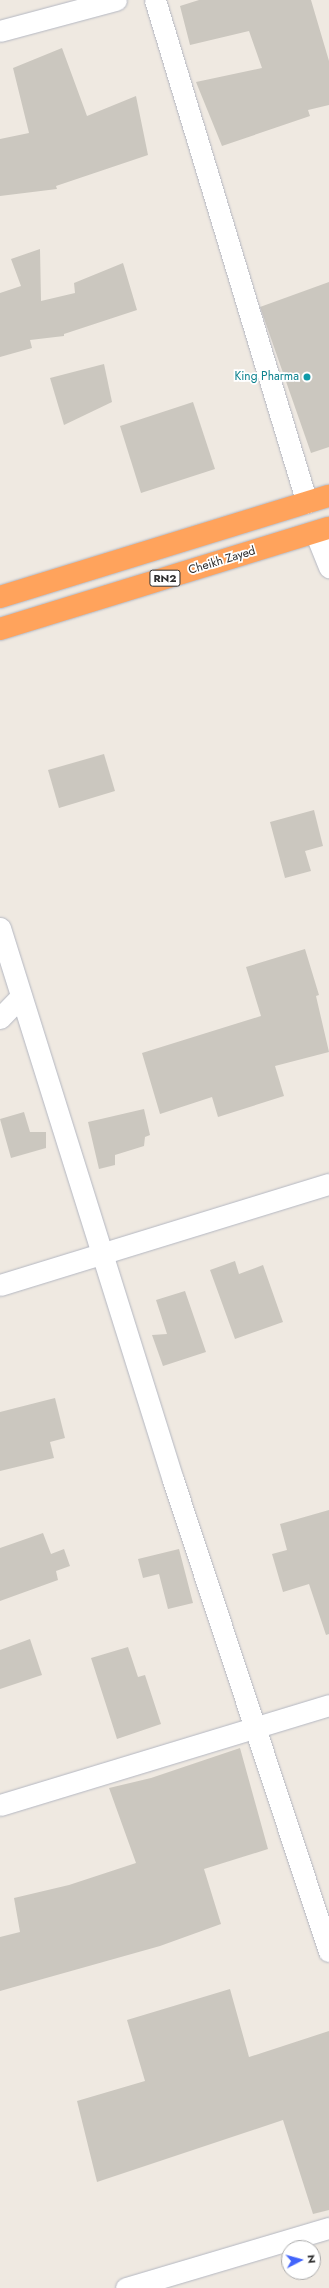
<!DOCTYPE html>
<style>
body{margin:0}
#map{position:relative;width:329px;height:2288px;overflow:hidden;background:#efe9e1;font-family:Jost,sans-serif}
div>[style]{position:absolute}
.building>*{inset:0;background:#cbc7bf}
.roads{filter:drop-shadow(0 0 1px #b4b7c1) drop-shadow(0 0 1px #b4b7c1)}
.street>*{height:21px;margin:-10.5px;padding:0 10.5px;transform-origin:10.5px;border-radius:10.5px;background:#fff}
.highway>*{height:22px;margin:-11px;padding:0 11px;transform-origin:11px;border-radius:11px;background:#ffa35c}
.dots>*{width:11px;height:11px;translate:-50% -50%;box-sizing:border-box;border:2px solid #fff;border-radius:50%}
span{translate:-50% -50%;white-space:nowrap;text-align:center;line-height:1.15;-webkit-text-stroke:3.5px #fff;paint-order:stroke}
.shield-label span{padding:1px 3px;background:#fff;border:1px solid;border-radius:3px;-webkit-text-stroke-width:0}
.shield-label{font-size:11px;color:#2e2e2e;font-weight:700}
.culture-label{font-size:12px;color:#0d838f}
.right{translate:-100% -50%;text-align:right}
.street-label{font-size:12px;color:#2e2e2e}
.north{position:absolute;left:281px;top:2240px;width:40px;height:40px;box-sizing:border-box;background:#fff;border:1px solid #ababab;border-radius:50%;rotate:84deg;font-size:11px;font-weight:700;line-height:16px;text-align:center;color:#2e2e2e}
.north::after{content:'';display:block;margin:auto;width:14px;height:18px;background:#4264fb;clip-path:polygon(50% 0,100% 100%,50% 72%,0 100%)}
</style>
<div id="map">
<div class="building">
<div style="clip-path:polygon(199px 0,311px 0,329px 61px,329px 105px,308px 110px,310px 116px,222px 146px,196px 82px,262px 68px,249px 31px,190px 45px,180px 6px)"></div>
<div style="clip-path:polygon(62px 48px,87px 116px,136px 96px,148px 155px,56px 186px,57px 189px,0 196px,0 139px,29px 133px,13px 68px)"></div>
<div style="clip-path:polygon(40px 249px,41px 301px,75px 293px,74px 283px,123px 263px,137px 310px,64px 334px,64px 336px,30px 340px,32px 348px,0 357px,0 293px,21px 286px,11px 259px)"></div>
<div style="clip-path:polygon(329px 282px,329px 447px,311px 453px,260px 307px)"></div>
<div style="clip-path:polygon(104px 364px,112px 402px,64px 425px,50px 378px)"></div>
<div style="clip-path:polygon(193px 402px,215px 469px,141px 493px,120px 426px)"></div>
<div style="clip-path:polygon(104px 754px,115px 791px,59px 808px,48px 770px)"></div>
<div style="clip-path:polygon(314px 810px,323px 846px,305px 851px,311px 871px,285px 878px,270px 822px)"></div>
<div style="clip-path:polygon(305px 949px,319px 995px,316px 996px,329px 1052px,275px 1066px,284px 1096px,218px 1117px,212px 1097px,160px 1114px,142px 1053px,261px 1016px,246px 967px)"></div>
<div style="clip-path:polygon(144px 1109px,150px 1135px,145px 1137px,144px 1146px,115px 1155px,115px 1165px,99px 1169px,88px 1122px)"></div>
<div style="clip-path:polygon(24px 1112px,30px 1132px,46px 1132px,46px 1148px,11px 1158px,0 1119px)"></div>
<div style="clip-path:polygon(235px 1261px,239px 1274px,263px 1265px,283px 1322px,235px 1339px,210px 1270px)"></div>
<div style="clip-path:polygon(185px 1291px,206px 1352px,163px 1366px,152px 1335px,167px 1334px,156px 1300px)"></div>
<div style="clip-path:polygon(55px 1398px,65px 1438px,50px 1442px,54px 1458px,0 1471px,0 1412px)"></div>
<div style="clip-path:polygon(329px 1510px,329px 1634px,326px 1635px,309px 1584px,283px 1592px,272px 1554px,287px 1550px,280px 1524px)"></div>
<div style="clip-path:polygon(43px 1533px,51px 1554px,64px 1549px,70px 1566px,56px 1571px,58px 1580px,0 1601px,0 1548px)"></div>
<div style="clip-path:polygon(179px 1549px,193px 1603px,168px 1609px,159px 1574px,143px 1578px,138px 1559px)"></div>
<div style="clip-path:polygon(30px 1639px,42px 1675px,0 1689px,0 1650px)"></div>
<div style="clip-path:polygon(128px 1647px,138px 1677px,145px 1675px,161px 1724px,117px 1739px,91px 1658px)"></div>
<div style="clip-path:polygon(240px 1748px,268px 1849px,204px 1869px,221px 1924px,160px 1946px,0 1991px,0 1937px,20px 1932px,14px 1898px,69px 1885px,136px 1863px,109px 1788px,151px 1778px)"></div>
<div style="clip-path:polygon(230px 1989px,249px 2057px,329px 2031px,329px 2210px,313px 2214px,283px 2120px,97px 2182px,77px 2101px,145px 2081px,127px 2020px)"></div>
</div>
<div class="roads">
<div class="street">
<div style="left:155px;top:0;width:525px;rotate:73.19deg"></div>
<div style="left:0;top:31px;width:120px;rotate:-15deg"></div>
<div style="left:315px;top:532px;width:38px;rotate:68deg"></div>
<div style="left:0;top:928px;width:578px;rotate:72.6deg"></div>
<div style="left:173px;top:1480px;width:496px;rotate:71.7deg"></div>
<div style="left:0;top:1018px;width:30px;rotate:-46deg"></div>
<div style="left:0;top:1285px;width:344px;rotate:-17.1deg"></div>
<div style="left:0;top:1805px;width:344px;rotate:-16.9deg"></div>
<div style="left:126px;top:2288px;width:212px;rotate:-16.5deg"></div>
</div>
<div class="highway">
<div style="left:0;top:597px;width:344px;rotate:-17.1deg"></div>
<div style="left:0;top:629px;width:344px;rotate:-17.1deg"></div>
</div>
</div>
<div class="dots">
<div style="left:307px;top:377px;background:#0f9aa8"></div>
</div>
<div class="shield-label">
<span style="left:165px;top:578px">RN2</span>
</div>
<div class="culture-label">
<span class="right" style="left:299px;top:377px">King Pharma</span>
</div>
<div class="street-label">
<span style="left:222px;top:561px;rotate:-17deg">Cheikh Zayed</span>
</div>
<div class="north">N</div>
</div>
